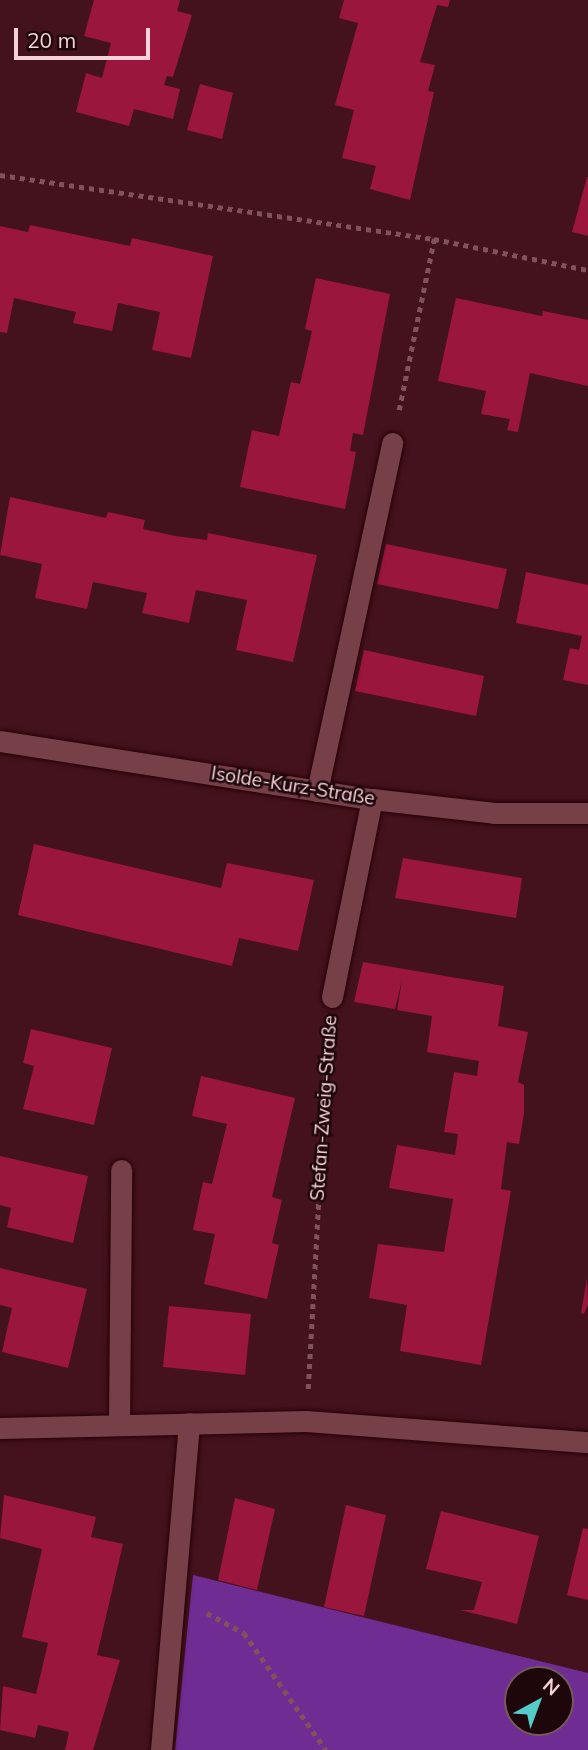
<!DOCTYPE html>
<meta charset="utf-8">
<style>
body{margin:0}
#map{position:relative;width:588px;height:1750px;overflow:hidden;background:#44121c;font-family:Mulish,sans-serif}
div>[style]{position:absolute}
.forest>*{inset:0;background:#6f2c92}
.building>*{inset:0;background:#9a163c}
.path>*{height:4.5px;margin-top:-2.25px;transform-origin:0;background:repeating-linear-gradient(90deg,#80535b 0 5px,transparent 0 10px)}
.roads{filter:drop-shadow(0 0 2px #270007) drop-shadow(0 0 2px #270007)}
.minor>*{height:21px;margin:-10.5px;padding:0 10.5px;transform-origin:10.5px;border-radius:10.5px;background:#774048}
span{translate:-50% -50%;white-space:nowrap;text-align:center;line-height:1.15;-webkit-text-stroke:5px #1d070b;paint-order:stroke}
.street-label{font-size:19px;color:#f5d3d6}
.north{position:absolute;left:504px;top:1666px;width:70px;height:70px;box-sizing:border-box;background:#1d070b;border:2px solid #73595c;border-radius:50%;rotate:41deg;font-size:19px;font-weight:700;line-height:28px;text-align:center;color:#f5d3d6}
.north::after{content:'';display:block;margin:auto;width:24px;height:32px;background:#54cdc8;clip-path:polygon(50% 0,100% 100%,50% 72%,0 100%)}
.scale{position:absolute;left:14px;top:28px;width:136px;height:32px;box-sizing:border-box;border:4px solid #f5d3d6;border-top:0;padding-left:9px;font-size:21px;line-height:24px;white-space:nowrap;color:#f5d3d6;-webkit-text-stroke:5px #1d070b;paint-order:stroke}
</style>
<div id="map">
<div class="forest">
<div style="clip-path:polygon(evenodd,193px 1575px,588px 1673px,588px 1750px,175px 1750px,193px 1575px,518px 1680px,560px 1680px,560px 1722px,518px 1722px,518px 1680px)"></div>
</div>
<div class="building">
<div style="clip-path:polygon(94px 0,180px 0,177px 11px,192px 15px,173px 77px,167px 76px,164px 85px,180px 89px,173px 119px,134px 109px,129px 126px,76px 112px,86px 73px,102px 78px,111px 43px,84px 36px)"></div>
<div style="clip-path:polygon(344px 0,450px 0,448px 7px,437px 5px,420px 62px,435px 65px,428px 91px,434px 92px,410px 200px,370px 189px,376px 166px,342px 158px,354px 110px,335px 105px,358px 23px,339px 18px)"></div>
<div style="clip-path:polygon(200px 84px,233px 93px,222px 139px,187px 130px)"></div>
<div style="clip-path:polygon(587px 177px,588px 177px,588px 236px,572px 232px)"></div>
<div style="clip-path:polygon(30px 225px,130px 246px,132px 238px,213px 256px,191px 358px,152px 350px,160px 312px,118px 303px,112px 331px,73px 323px,76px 312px,14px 298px,7px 333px,0 332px,0 226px,28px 232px)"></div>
<div style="clip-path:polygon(316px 278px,390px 294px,363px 435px,353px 433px,350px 451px,356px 452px,345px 509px,240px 487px,252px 430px,279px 436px,291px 382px,300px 384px,312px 331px,305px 329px)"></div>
<div style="clip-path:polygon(456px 298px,542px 316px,543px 311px,588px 320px,588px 386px,530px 373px,518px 432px,507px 430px,510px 419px,481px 414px,486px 391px,438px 381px)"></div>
<div style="clip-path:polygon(10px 497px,106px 518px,108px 512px,145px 520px,143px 529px,175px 536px,207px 540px,208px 533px,317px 555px,293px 662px,236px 650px,247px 600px,196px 590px,189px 623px,142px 613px,147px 593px,93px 582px,87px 609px,35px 598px,42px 564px,0 555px)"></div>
<div style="clip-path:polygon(386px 544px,507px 569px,498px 609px,377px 584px)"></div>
<div style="clip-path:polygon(526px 572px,588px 585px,588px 685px,563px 680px,570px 648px,579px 650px,582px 636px,516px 623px)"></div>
<div style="clip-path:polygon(364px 650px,484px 676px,476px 716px,355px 691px)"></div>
<div style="clip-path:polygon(34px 844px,221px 888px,227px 863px,314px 880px,298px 951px,239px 938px,232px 966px,18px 915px)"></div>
<div style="clip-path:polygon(403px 858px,522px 878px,516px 918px,395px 898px)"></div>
<div style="clip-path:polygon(363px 962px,504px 986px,498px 1026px,528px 1032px,518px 1082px,524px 1085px,524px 1113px,519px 1144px,507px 1142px,501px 1189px,511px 1191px,481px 1365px,400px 1351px,407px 1305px,369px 1298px,378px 1244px,444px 1252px,453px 1199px,389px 1188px,397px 1145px,455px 1155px,458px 1134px,444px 1132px,454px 1072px,477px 1076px,479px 1061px,427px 1052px,432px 1016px,397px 1010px,402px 980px,395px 1009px,354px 1002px)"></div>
<div style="clip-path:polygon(31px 1029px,112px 1048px,94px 1125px,23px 1109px,34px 1066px,23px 1063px)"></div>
<div style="clip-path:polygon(201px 1076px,295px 1098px,272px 1197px,282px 1200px,272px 1243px,279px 1245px,267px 1299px,204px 1284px,215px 1234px,193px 1230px,203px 1182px,212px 1184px,227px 1124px,192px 1116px)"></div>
<div style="clip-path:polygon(0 1156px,88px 1176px,73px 1243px,7px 1227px,11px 1208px,0 1205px)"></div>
<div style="clip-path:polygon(0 1268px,87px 1289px,68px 1368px,2px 1352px,12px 1308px,0 1305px)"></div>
<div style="clip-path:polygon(587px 1278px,588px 1304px,584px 1314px,581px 1313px)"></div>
<div style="clip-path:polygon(169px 1306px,251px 1314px,245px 1375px,163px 1367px)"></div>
<div style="clip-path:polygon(4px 1495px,96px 1517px,91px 1537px,123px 1544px,97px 1655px,120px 1660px,93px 1750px,65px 1750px,69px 1732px,38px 1725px,35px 1738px,0 1730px,3px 1686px,36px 1694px,48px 1643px,22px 1637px,42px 1549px,0 1538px)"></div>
<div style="clip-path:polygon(235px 1498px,275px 1509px,257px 1590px,218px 1580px)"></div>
<div style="clip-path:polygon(346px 1505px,386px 1515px,364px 1616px,324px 1607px)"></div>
<div style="clip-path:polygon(441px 1511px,539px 1536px,517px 1624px,460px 1610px,474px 1610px,482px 1582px,426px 1569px)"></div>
<div style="clip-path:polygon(583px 1528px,588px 1529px,588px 1600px,567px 1595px)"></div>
</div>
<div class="path">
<div style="left:0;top:175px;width:439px;rotate:8.4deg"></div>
<div style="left:434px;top:239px;width:157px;rotate:11.4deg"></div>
<div style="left:399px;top:410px;width:175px;rotate:-78.4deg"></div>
<div style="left:308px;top:1389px;width:359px;rotate:-86.8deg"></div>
<div style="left:207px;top:1613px;width:42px;rotate:28.4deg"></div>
<div style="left:244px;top:1633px;width:143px;rotate:55deg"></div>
</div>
<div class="roads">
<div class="minor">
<div style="left:0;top:741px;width:376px;rotate:8.9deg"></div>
<div style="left:372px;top:799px;width:123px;rotate:6.5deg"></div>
<div style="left:494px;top:813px;width:94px"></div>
<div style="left:317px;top:791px;width:356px;rotate:-77.8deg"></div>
<div style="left:332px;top:997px;width:202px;rotate:-78.6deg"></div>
<div style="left:119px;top:1423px;width:253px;rotate:-89.5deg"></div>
<div style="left:0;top:1428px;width:306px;rotate:-1.3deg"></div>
<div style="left:306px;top:1421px;width:283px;rotate:4.3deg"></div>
<div style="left:161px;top:1750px;width:328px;rotate:-85.1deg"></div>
</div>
</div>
<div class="street-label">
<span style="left:293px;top:786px;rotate:9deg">Isolde-Kurz-Straße</span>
<span style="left:324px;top:1108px;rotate:-86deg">Stefan-Zweig-Straße</span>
</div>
<div class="north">N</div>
<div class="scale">20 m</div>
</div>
